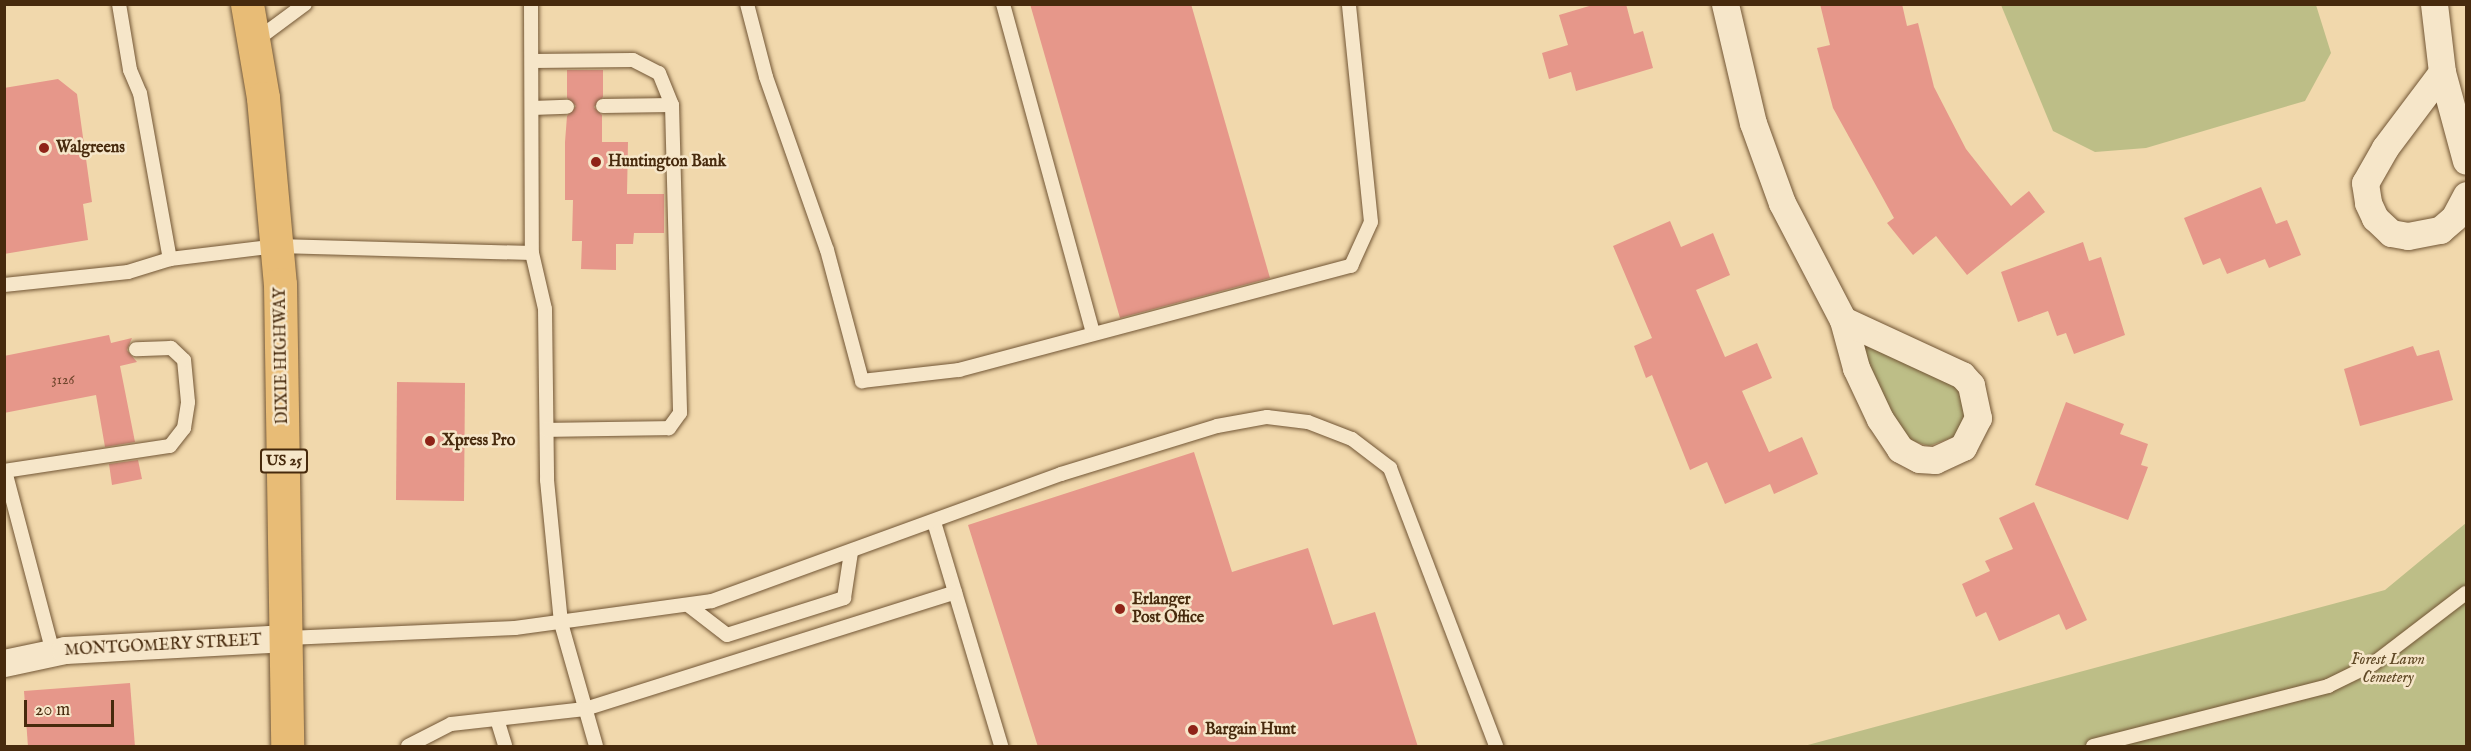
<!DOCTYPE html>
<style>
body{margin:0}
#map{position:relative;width:2471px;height:751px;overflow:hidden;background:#f1d8ac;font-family:"IM FELL English",serif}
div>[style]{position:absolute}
.green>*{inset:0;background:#bdbe87}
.building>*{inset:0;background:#e6978a}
.roads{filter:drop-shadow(0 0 2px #725635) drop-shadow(0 0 2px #725635)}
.service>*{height:14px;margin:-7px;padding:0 7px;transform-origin:7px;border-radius:7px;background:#f6e6c9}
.minor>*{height:27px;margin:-13.5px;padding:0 13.5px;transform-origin:13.5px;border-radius:13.5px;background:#f6e6c9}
.primary>*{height:33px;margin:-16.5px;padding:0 16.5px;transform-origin:16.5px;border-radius:16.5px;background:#e8bc76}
.dots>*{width:16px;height:16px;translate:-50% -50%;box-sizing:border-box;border:3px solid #f6e6c9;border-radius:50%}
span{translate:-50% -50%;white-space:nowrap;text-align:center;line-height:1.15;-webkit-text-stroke:5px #f6e6c9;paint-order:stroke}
.number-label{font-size:14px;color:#6f452c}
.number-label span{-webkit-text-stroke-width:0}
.shield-label span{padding:2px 4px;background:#f6e6c9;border:2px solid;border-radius:4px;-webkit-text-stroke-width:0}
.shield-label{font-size:15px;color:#472a0d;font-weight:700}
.poi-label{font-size:16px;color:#472a0d;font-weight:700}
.left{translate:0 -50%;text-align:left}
.street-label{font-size:16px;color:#472a0d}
.park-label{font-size:16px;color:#5f4825;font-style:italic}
.frame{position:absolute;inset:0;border:6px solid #472a0d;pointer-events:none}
.scale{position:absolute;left:24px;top:700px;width:90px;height:27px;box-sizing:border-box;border:3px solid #472a0d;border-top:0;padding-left:8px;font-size:18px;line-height:21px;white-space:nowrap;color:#472a0d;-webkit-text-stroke:4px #f6e6c9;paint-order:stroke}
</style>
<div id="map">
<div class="green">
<div style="clip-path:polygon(2001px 5px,2316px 5px,2331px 53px,2305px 101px,2146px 148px,2095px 152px,2053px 131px)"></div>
<div style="clip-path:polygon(1857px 339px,1945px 379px,1958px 390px,1965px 413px,1956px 436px,1929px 446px,1903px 438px)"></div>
<div style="clip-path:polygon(2466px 523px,2466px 746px,1804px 746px,2385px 590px)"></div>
</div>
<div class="building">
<div style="clip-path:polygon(1030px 4px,1191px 4px,1270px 278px,1120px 318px)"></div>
<div style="clip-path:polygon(1596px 4px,1626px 4px,1634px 34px,1643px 31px,1653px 68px,1576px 91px,1571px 72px,1549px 79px,1542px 53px,1568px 45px,1559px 15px)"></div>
<div style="clip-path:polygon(1820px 4px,1902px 4px,1907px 26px,1918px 23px,1934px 87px,1966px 149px,2011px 206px,2029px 191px,2045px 212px,1967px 275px,1936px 236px,1913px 255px,1887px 223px,1894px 218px,1833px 108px,1817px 48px,1830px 45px)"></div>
<div style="clip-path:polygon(567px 70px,603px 70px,603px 97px,594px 107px,602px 115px,602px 142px,628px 142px,627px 194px,664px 194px,664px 233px,634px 233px,633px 244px,616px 244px,616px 270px,581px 269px,582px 241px,572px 241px,573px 200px,565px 200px,565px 142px,567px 116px,576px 106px,567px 98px)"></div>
<div style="clip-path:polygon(58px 79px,77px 94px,92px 202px,83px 204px,88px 240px,4px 254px,4px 88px)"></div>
<div style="clip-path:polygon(2261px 187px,2276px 224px,2287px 220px,2301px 255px,2269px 268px,2265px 259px,2227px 274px,2220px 258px,2203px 265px,2184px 218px)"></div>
<div style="clip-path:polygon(1670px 221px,1681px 247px,1713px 233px,1730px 275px,1696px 290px,1725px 357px,1757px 343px,1772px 378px,1742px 391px,1769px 452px,1802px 437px,1818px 474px,1774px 494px,1770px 484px,1725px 504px,1707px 462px,1690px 470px,1652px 375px,1646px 378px,1634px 346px,1652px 338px,1613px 246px)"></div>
<div style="clip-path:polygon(2083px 242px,2089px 261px,2101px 257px,2125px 335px,2074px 354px,2066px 333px,2057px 336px,2048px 311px,2018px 322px,2001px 272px)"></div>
<div style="clip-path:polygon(109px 335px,111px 343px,132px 338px,127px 350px,137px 362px,120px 366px,135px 442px,105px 447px,96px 395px,4px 413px,4px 356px)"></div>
<div style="clip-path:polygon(2413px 346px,2417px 356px,2439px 350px,2453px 400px,2360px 426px,2344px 369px)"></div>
<div style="clip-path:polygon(397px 382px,465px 383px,464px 501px,396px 500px)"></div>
<div style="clip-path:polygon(2066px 402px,2124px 424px,2120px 434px,2148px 444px,2141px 465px,2148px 467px,2128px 520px,2035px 485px)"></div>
<div style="clip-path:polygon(1194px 452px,1232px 572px,1308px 548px,1333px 625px,1375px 612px,1418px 747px,1038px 747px,968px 525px)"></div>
<div style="clip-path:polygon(138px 460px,142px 479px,112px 485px,109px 464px)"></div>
<div style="clip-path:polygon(2034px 502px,2087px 620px,2066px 630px,2059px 614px,1999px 641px,1986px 612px,1976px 617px,1962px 584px,1990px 571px,1985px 561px,2013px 549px,1999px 518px)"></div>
<div style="clip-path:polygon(130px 683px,135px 747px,28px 747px,24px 691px)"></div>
</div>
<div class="roads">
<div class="service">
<div style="left:119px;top:4px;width:67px;rotate:80.5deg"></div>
<div style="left:130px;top:70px;width:25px;rotate:67deg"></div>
<div style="left:140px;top:93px;width:169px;rotate:79.8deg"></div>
<div style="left:531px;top:4px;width:249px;rotate:89.8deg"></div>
<div style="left:532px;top:253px;width:57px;rotate:76.9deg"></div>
<div style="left:545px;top:309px;width:171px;rotate:89.3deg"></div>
<div style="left:547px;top:480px;width:144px;rotate:84.4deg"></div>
<div style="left:561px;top:623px;width:128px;rotate:74.1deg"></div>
<div style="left:747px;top:4px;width:75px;rotate:75.4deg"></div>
<div style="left:766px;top:77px;width:183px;rotate:70.6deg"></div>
<div style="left:827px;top:250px;width:136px;rotate:75deg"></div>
<div style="left:862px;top:381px;width:98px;rotate:-6.5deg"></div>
<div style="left:959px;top:370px;width:406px;rotate:-14.9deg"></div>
<div style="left:1351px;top:266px;width:48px;rotate:-65.6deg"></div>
<div style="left:1371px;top:222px;width:219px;rotate:-95.8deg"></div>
<div style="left:1003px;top:4px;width:341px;rotate:74.7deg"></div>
<div style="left:255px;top:41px;width:62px;rotate:-36.5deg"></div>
<div style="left:532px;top:61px;width:101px;rotate:-0.6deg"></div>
<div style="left:633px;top:60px;width:29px;rotate:27deg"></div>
<div style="left:659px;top:73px;width:35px;rotate:68deg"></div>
<div style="left:672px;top:105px;width:308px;rotate:88.5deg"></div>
<div style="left:680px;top:413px;width:19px;rotate:126deg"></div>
<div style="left:669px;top:428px;width:122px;rotate:179.1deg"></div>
<div style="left:603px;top:106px;width:69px;rotate:-0.8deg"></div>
<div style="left:532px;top:108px;width:35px;rotate:-2deg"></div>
<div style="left:4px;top:285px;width:125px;rotate:-6deg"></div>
<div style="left:128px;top:272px;width:44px;rotate:-17.2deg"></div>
<div style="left:170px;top:259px;width:109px;rotate:-6.9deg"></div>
<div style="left:278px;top:246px;width:254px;rotate:1.6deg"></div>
<div style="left:4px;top:471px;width:168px;rotate:-8.6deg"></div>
<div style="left:170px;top:446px;width:23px;rotate:-52deg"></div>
<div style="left:184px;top:428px;width:26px;rotate:-81deg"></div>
<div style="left:188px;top:402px;width:42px;rotate:-95.4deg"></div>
<div style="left:184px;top:360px;width:18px;rotate:-137deg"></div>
<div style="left:171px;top:348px;width:35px;rotate:178deg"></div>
<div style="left:5px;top:471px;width:188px;rotate:75.2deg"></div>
<div style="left:934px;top:522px;width:234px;rotate:73.3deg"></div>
<div style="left:688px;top:605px;width:49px;rotate:37.6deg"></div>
<div style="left:727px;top:635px;width:123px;rotate:-17.5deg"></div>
<div style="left:844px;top:598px;width:47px;rotate:-81.3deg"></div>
<div style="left:288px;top:638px;width:227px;rotate:-2.5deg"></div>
<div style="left:515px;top:628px;width:199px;rotate:-7.8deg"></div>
<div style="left:712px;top:601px;width:371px;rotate:-20deg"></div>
<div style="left:1061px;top:474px;width:163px;rotate:-17.1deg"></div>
<div style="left:1217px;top:426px;width:51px;rotate:-10.2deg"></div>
<div style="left:1267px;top:417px;width:41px;rotate:7deg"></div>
<div style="left:1308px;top:422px;width:47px;rotate:21.1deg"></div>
<div style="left:1352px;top:439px;width:48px;rotate:37.3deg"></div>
<div style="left:1390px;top:468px;width:298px;rotate:69.1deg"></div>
<div style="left:497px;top:719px;width:28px;rotate:73deg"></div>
<div style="left:408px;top:746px;width:48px;rotate:-27.1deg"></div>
<div style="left:451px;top:724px;width:135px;rotate:-6.4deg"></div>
<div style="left:585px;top:709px;width:388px;rotate:-17.5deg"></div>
<div style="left:2093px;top:746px;width:243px;rotate:-14.3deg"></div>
<div style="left:2328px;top:686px;width:50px;rotate:-26.1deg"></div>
<div style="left:2373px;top:664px;width:117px;rotate:-37.4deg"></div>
</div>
<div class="minor">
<div style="left:1725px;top:4px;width:122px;rotate:76.8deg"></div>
<div style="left:1753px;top:123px;width:85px;rotate:70.1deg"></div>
<div style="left:1782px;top:203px;width:132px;rotate:62.5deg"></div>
<div style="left:1843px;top:320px;width:50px;rotate:74.8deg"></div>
<div style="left:1856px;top:368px;width:56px;rotate:64.8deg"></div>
<div style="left:1880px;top:419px;width:36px;rotate:56deg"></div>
<div style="left:1900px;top:449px;width:21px;rotate:28deg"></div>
<div style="left:1919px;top:459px;width:16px;rotate:4deg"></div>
<div style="left:1935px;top:460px;width:31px;rotate:-25deg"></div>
<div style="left:1963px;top:447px;width:33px;rotate:-63deg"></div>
<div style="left:1978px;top:418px;width:34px;rotate:-102deg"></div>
<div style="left:1971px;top:385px;width:13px;rotate:-132deg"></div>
<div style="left:1962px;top:375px;width:131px;rotate:-155.2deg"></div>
<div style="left:2434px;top:4px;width:68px;rotate:83.3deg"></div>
<div style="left:2442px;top:72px;width:92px;rotate:74.9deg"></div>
<div style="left:2442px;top:72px;width:95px;rotate:126.9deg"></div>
<div style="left:2385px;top:148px;width:40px;rotate:119.7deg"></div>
<div style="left:2365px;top:183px;width:20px;rotate:81deg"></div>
<div style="left:2368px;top:203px;width:17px;rotate:65deg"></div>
<div style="left:2375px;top:218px;width:22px;rotate:43deg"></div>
<div style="left:2391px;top:233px;width:17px;rotate:10deg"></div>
<div style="left:2408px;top:236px;width:33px;rotate:-11deg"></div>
<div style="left:2440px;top:230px;width:18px;rotate:-41deg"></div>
<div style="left:2454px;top:218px;width:26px;rotate:-62deg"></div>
<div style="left:4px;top:663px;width:62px;rotate:-12deg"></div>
<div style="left:65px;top:650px;width:223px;rotate:-3.1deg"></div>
</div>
<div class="primary">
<div style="left:247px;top:4px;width:95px;rotate:80.3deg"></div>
<div style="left:263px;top:98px;width:187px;rotate:84.8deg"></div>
<div style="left:280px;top:284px;width:462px;rotate:89.1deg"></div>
</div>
</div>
<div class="dots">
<div style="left:44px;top:148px;background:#8f2418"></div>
<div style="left:596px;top:162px;background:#8f2418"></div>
<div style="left:430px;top:441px;background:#8f2418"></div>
<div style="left:1120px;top:609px;background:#8f2418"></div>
<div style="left:1193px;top:730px;background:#8f2418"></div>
</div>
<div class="number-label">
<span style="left:63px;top:380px">3126</span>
</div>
<div class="shield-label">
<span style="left:284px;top:461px">US 25</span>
</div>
<div class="poi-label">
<span class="left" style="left:56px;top:148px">Walgreens</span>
<span class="left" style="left:608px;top:162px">Huntington Bank</span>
<span class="left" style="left:442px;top:441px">Xpress Pro</span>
<span class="left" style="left:1132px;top:609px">Erlanger<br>Post Office</span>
<span class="left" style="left:1205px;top:730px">Bargain Hunt</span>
</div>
<div class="street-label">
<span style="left:282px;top:356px;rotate:-91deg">DIXIE HIGHWAY</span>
<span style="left:163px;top:646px;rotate:-3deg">MONTGOMERY STREET</span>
</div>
<div class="park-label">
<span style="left:2388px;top:669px">Forest Lawn<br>Cemetery</span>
</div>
<div class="frame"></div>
<div class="scale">20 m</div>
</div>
